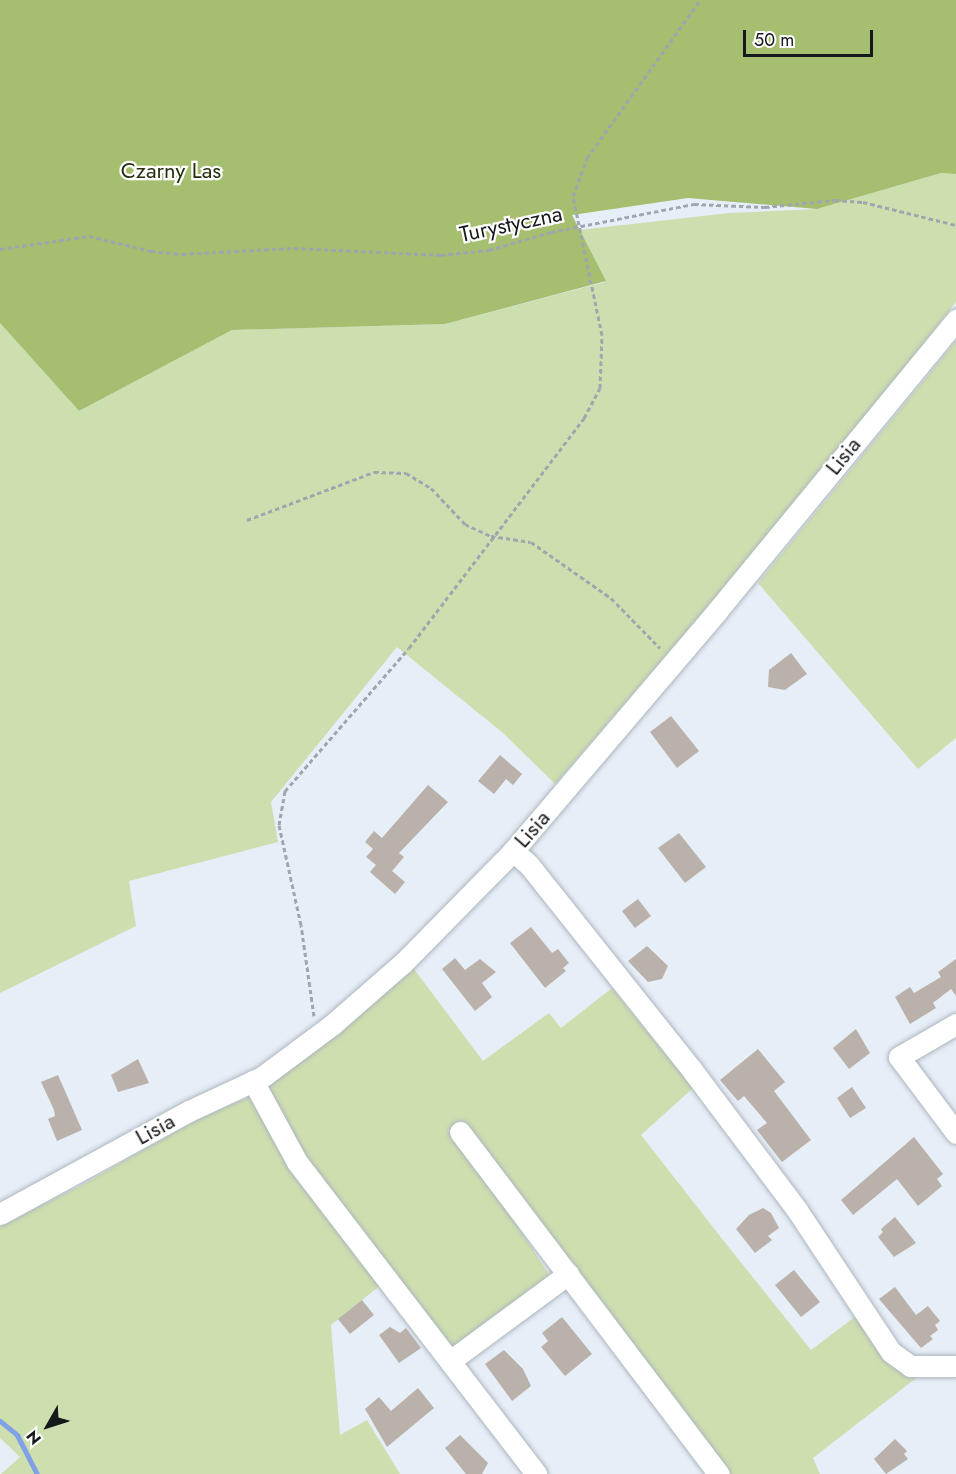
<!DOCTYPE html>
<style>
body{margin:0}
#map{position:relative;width:956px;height:1474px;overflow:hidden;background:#e6eef7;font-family:Jost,sans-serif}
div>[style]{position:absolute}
.green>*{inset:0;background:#cedfaf}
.forest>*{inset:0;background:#a5be70}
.stream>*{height:5px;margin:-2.5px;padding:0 2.5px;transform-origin:2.5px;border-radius:2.5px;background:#80a1e5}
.building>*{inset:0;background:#bab1aa}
.path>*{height:3px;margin-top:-1.5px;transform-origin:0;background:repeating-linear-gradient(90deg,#9fa6ad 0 4.5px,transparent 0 7.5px)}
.roads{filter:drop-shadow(0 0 2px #adb5bd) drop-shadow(0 0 2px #adb5bd)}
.street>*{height:21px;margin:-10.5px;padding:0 10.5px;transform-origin:10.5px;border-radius:10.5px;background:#fff}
span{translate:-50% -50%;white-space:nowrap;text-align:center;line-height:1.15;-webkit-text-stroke:4.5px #fff;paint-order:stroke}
.park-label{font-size:22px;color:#252f0e}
.street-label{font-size:22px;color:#16191c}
.north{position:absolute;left:18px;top:1396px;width:60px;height:60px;-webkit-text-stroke:4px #fff;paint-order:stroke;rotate:231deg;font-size:16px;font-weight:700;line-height:24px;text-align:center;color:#16191c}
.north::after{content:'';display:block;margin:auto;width:21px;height:27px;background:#16191c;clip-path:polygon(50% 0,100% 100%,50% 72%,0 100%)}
.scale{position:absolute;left:743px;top:30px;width:130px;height:27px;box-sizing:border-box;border:3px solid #16191c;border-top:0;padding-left:8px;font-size:18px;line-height:21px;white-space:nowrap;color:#16191c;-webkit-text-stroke:4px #fff;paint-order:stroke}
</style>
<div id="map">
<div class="green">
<div style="clip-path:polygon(941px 173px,956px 174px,956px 302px,817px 481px,555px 784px,503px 733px,397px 647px,271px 802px,278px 842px,129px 881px,136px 926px,0 993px,0 323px,79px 411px,232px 330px,445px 324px,605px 282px,579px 230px,729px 213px,817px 209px)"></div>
<div style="clip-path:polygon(956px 341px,956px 738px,918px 769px,758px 583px)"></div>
<div style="clip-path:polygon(411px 965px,483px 1061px,549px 1013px,561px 1028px,612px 988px,693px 1088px,641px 1135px,723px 1240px,811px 1350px,856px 1316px,920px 1375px,813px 1458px,820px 1474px,727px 1474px,459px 1121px,448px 1131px,494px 1190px,550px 1276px,452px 1351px,321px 1189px,265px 1084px)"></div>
<div style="clip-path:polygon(249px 1097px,302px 1185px,382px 1284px,331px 1325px,340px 1435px,367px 1420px,400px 1474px,1px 1474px,20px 1457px,0 1438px,0 1226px,80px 1186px,196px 1120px)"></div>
</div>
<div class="forest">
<div style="clip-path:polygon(0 0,956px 0,956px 174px,941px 173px,817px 209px,688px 198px,572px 215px,606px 281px,445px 324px,232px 330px,79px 411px,0 323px)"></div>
</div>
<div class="stream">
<div style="left:0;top:1421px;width:22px;rotate:39deg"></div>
<div style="left:17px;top:1435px;width:44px;rotate:62.9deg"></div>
</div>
<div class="building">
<div style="clip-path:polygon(791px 653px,807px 674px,785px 690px,768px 687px,769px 670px)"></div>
<div style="clip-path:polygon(671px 716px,699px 751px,677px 768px,650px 732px)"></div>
<div style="clip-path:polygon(500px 755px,522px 774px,513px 785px,506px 779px,494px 794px,478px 781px)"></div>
<div style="clip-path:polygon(428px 785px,448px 802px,399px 853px,404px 857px,392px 871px,405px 882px,395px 894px,370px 872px,376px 865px,366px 857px,373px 849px,365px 842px,374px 831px,382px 838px)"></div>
<div style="clip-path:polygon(679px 833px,706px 867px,685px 883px,658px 848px)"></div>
<div style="clip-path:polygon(638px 899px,651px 916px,635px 928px,622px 911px)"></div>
<div style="clip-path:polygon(531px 927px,552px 953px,558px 949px,569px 963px,563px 968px,566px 971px,545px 988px,510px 943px)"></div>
<div style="clip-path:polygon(647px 946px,668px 966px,662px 979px,648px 982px,628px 961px)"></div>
<div style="clip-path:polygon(455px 958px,465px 970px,480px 959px,496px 972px,482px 983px,492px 997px,475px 1011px,442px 969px)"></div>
<div style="clip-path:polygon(956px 959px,956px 996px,951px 989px,933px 1003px,936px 1008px,910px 1024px,895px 997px,910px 987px,914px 993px,941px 977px,938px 972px)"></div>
<div style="clip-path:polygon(856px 1029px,870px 1053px,849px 1069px,833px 1048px)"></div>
<div style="clip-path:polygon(758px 1049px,785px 1082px,774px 1091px,811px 1140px,782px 1162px,757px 1130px,767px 1123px,744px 1096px,738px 1101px,720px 1080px)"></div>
<div style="clip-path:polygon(138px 1059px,149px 1083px,118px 1092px,111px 1075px)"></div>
<div style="clip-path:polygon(58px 1075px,82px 1130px,57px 1141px,48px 1119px,55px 1116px,54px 1110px,41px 1082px)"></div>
<div style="clip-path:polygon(852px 1087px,866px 1108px,850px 1118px,837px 1098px)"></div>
<div style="clip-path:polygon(914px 1137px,943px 1174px,937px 1179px,942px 1186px,918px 1206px,897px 1179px,853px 1215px,841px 1200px)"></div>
<div style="clip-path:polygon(763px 1208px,771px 1213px,779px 1228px,768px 1236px,772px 1240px,755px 1253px,736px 1229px,749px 1215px)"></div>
<div style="clip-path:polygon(895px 1217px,916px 1243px,894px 1257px,878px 1237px,883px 1232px,881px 1229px)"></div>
<div style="clip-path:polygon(794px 1270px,820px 1302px,801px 1317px,775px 1285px)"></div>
<div style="clip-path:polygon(895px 1287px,916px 1315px,928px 1306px,940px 1321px,935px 1325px,938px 1330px,930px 1336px,933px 1339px,921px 1348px,879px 1299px)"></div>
<div style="clip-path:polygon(362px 1300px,374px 1315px,350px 1334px,338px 1319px)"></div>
<div style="clip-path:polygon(562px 1317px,592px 1354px,565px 1376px,541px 1347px,548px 1341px,542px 1333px)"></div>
<div style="clip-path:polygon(390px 1327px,400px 1333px,406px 1328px,421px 1348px,399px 1363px,379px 1335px)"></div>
<div style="clip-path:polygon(504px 1350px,523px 1369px,531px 1386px,512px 1401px,485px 1364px)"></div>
<div style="clip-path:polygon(418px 1388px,434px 1408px,387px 1447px,365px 1409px,379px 1397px,391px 1411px)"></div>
<div style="clip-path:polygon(460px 1435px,488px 1463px,482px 1474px,466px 1474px,445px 1448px)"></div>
<div style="clip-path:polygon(895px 1439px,907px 1451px,904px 1454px,908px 1459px,886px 1474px,874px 1459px)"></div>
</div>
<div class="path">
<div style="left:0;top:249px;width:90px;rotate:-8.3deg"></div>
<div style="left:89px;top:236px;width:64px;rotate:13.6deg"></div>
<div style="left:151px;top:251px;width:31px;rotate:6deg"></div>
<div style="left:182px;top:254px;width:112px;rotate:-3.1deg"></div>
<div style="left:294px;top:248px;width:147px;rotate:2.7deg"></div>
<div style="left:441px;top:255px;width:48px;rotate:-5.9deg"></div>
<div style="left:489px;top:250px;width:65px;rotate:-16.2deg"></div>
<div style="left:551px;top:232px;width:146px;rotate:-11.1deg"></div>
<div style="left:694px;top:204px;width:71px;rotate:2.4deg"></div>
<div style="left:765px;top:207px;width:70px;rotate:-5.7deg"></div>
<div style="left:835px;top:200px;width:28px;rotate:4deg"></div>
<div style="left:863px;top:202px;width:96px;rotate:13.9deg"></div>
<div style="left:247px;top:520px;width:136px;rotate:-20.7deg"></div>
<div style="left:374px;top:472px;width:32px;rotate:2deg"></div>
<div style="left:406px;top:473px;width:29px;rotate:31deg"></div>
<div style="left:431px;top:488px;width:50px;rotate:46.6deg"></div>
<div style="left:465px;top:524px;width:29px;rotate:25deg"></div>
<div style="left:491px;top:536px;width:40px;rotate:8.5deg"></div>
<div style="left:531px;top:542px;width:98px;rotate:35deg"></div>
<div style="left:611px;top:598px;width:70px;rotate:45.6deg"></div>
<div style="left:314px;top:1016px;width:92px;rotate:-98.1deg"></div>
<div style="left:301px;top:925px;width:102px;rotate:-102.4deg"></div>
<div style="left:279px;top:825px;width:35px;rotate:-80deg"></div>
<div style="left:285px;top:791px;width:189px;rotate:-49.1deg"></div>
<div style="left:409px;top:648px;width:289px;rotate:-52.7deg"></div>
<div style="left:584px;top:418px;width:34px;rotate:-62deg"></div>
<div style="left:600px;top:388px;width:53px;rotate:-87.8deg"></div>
<div style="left:602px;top:335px;width:142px;rotate:-101.8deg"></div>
<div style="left:573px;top:196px;width:40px;rotate:-69.8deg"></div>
<div style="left:587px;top:158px;width:194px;rotate:-54.4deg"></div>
</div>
<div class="roads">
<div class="street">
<div style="left:513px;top:851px;width:21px;rotate:41deg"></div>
<div style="left:529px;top:865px;width:262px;rotate:51.5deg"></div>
<div style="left:692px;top:1070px;width:175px;rotate:53.1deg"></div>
<div style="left:797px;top:1210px;width:170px;rotate:56.5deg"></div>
<div style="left:891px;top:1352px;width:24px;rotate:36deg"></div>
<div style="left:910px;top:1366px;width:46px"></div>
<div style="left:956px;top:1024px;width:66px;rotate:149.9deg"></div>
<div style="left:899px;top:1057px;width:95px;rotate:53.1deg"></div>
<div style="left:253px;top:1081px;width:92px;rotate:61.5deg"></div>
<div style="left:297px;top:1162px;width:393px;rotate:52.5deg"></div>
<div style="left:460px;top:1132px;width:429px;rotate:52.9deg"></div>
<div style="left:0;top:1214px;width:215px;rotate:-28.6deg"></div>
<div style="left:189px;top:1111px;width:81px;rotate:-25deg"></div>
<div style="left:262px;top:1077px;width:89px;rotate:-36.7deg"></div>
<div style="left:333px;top:1024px;width:93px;rotate:-41.1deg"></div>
<div style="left:403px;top:963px;width:157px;rotate:-45.5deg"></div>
<div style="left:513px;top:851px;width:315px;rotate:-49.6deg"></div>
<div style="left:717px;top:611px;width:377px;rotate:-50.6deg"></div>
<div style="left:450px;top:1361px;width:147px;rotate:-36.4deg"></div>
</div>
</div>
<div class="park-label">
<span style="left:171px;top:171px">Czarny Las</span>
</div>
<div class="street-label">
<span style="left:511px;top:224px;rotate:-12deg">Turystyczna</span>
<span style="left:843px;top:456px;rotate:-51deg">Lisia</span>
<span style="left:532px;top:829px;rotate:-49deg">Lisia</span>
<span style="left:155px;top:1129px;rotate:-29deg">Lisia</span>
</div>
<div class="north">N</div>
<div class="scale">50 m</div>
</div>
